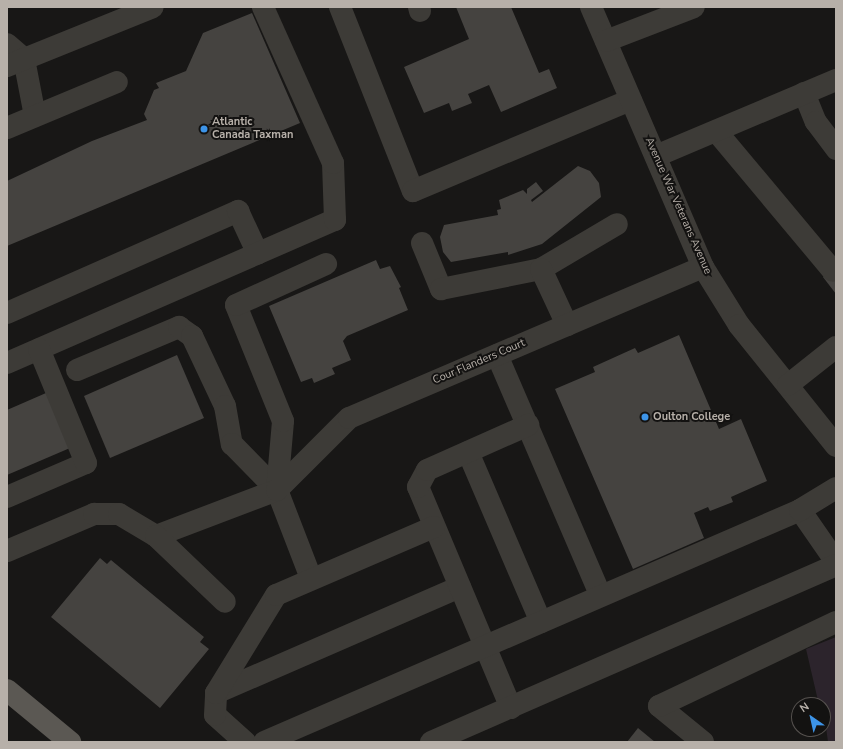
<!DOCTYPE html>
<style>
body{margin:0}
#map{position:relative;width:843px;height:749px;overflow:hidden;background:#181716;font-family:"Nunito Sans",sans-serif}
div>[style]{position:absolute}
.green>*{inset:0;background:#2c242c}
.building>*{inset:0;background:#454340}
.minor>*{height:22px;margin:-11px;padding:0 11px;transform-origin:11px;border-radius:11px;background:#3d3b37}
.major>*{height:22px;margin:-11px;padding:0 11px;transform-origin:11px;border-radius:11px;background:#5b5853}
.dots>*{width:11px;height:11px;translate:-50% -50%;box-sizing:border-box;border:2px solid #131211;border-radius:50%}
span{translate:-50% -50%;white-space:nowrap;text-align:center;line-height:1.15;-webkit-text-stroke:4px #131211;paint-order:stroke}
.poi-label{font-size:11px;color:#b7b0a9;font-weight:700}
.left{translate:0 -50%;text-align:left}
.street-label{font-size:11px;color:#b7b0a9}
.frame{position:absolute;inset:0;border:8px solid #b7b0a9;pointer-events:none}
.north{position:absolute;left:791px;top:697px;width:40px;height:40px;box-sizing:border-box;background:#131211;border:1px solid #55514e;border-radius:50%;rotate:326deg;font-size:11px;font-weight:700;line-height:16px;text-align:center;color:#b7b0a9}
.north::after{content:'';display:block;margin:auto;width:14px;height:18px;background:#3d94e8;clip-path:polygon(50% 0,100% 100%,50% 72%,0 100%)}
</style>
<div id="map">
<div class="green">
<div style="clip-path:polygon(836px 637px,836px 742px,828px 742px,823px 705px,819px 705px,806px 649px)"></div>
</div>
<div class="building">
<div style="clip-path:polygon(456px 7px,511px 7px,539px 73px,549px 69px,557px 88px,501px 112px,489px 85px,468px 94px,472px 103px,452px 111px,449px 103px,424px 113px,404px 67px,469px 39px)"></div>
<div style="clip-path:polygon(252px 13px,300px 123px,7px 246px,7px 181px,92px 141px,147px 120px,144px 114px,154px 90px,159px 88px,156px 83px,186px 71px,203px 33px)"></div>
<div style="clip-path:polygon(578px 166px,590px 171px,599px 183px,601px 197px,542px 244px,508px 255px,508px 252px,451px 262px,443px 252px,440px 237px,444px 225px,498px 215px,497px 210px,501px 209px,499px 200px,523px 190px,527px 194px,527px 189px,536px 182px,543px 191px,531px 200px,532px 202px)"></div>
<div style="clip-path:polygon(376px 260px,380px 269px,390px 266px,401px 287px,399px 288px,408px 310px,347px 336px,343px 341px,351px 360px,332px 368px,335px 374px,314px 383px,312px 378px,301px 382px,269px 306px)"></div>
<div style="clip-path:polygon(836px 267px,836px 294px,823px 277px)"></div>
<div style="clip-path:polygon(679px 335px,719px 429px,741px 419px,767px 481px,731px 497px,733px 502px,710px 511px,708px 507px,694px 513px,704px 538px,633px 569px,555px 389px,595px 372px,593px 367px,635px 348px,638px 353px)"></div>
<div style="clip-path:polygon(177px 355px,204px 418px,110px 458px,84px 396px)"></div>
<div style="clip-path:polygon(46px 393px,70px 448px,7px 475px,7px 410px)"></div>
<div style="clip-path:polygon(100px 558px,107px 564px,111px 560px,204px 637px,200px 642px,209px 649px,160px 708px,51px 617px)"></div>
<div style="clip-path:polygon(638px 728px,655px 742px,627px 742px)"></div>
</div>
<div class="minor">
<div style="left:340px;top:7px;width:198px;rotate:68.4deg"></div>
<div style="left:413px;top:191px;width:236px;rotate:-22.7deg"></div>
<div style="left:419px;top:7px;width:4px;rotate:76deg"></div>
<div style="left:591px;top:7px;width:283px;rotate:66.7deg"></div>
<div style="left:703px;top:267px;width:68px;rotate:58.2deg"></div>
<div style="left:739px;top:325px;width:155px;rotate:51.3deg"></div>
<div style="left:606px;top:41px;width:94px;rotate:-21.1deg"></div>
<div style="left:7px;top:44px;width:23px;rotate:41deg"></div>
<div style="left:24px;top:59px;width:58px;rotate:79.1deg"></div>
<div style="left:7px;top:66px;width:157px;rotate:-22deg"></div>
<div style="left:804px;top:93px;width:31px;rotate:68deg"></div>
<div style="left:816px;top:122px;width:34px;rotate:53deg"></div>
<div style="left:7px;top:128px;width:119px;rotate:-22.7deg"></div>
<div style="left:716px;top:131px;width:182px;rotate:50.1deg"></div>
<div style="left:656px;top:156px;width:195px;rotate:-22.9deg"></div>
<div style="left:422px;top:243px;width:50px;rotate:67.6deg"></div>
<div style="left:441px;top:289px;width:102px;rotate:-11.3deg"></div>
<div style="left:541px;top:269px;width:88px;rotate:-30.6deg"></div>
<div style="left:541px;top:269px;width:62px;rotate:65.1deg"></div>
<div style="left:7px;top:313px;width:253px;rotate:-23.8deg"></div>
<div style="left:238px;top:211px;width:47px;rotate:65.1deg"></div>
<div style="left:497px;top:355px;width:262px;rotate:66.7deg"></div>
<div style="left:7px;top:363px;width:358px;rotate:-23.6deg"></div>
<div style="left:335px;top:220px;width:57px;rotate:-92deg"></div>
<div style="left:333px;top:163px;width:171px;rotate:-114.2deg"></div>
<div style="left:77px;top:370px;width:111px;rotate:-22.9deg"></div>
<div style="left:179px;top:327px;width:16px;rotate:35deg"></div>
<div style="left:192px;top:336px;width:77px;rotate:64.8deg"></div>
<div style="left:225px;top:406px;width:39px;rotate:80deg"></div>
<div style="left:232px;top:444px;width:64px;rotate:45.6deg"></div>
<div style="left:277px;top:490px;width:94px;rotate:68.9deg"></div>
<div style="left:788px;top:385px;width:61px;rotate:-38.4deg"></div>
<div style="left:468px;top:452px;width:185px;rotate:66.8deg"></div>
<div style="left:277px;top:490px;width:69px;rotate:-85deg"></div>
<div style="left:283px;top:421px;width:125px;rotate:-112.1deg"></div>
<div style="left:236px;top:305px;width:99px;rotate:-24.5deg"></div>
<div style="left:7px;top:497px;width:86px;rotate:-23.3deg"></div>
<div style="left:86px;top:463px;width:123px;rotate:-112.4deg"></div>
<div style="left:800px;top:510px;width:63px;rotate:55.3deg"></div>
<div style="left:156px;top:536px;width:129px;rotate:-20.8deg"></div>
<div style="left:277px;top:490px;width:102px;rotate:-45deg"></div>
<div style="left:349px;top:418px;width:385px;rotate:-23.1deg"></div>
<div style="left:7px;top:551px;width:95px;rotate:-23deg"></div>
<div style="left:94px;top:514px;width:25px"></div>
<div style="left:119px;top:514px;width:43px;rotate:30.7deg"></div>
<div style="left:156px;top:536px;width:95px;rotate:43.7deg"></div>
<div style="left:216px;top:693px;width:266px;rotate:-23.5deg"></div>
<div style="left:511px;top:708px;width:240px;rotate:-112.8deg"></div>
<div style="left:418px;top:487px;width:19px;rotate:-62deg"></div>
<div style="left:427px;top:470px;width:111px;rotate:-24deg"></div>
<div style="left:245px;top:742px;width:40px;rotate:-138deg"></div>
<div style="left:215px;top:715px;width:22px;rotate:-87deg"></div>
<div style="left:216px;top:693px;width:115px;rotate:-58.5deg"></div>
<div style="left:276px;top:595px;width:172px;rotate:-23.3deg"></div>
<div style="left:264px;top:742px;width:584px;rotate:-23.4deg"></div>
<div style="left:800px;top:510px;width:42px;rotate:-31.4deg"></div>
<div style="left:431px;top:742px;width:442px;rotate:-23.6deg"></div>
<div style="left:703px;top:742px;width:57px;rotate:-140.7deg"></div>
<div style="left:659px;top:706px;width:196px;rotate:-25.4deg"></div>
</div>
<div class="major">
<div style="left:7px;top:690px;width:82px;rotate:39.5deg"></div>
</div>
<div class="dots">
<div style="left:204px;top:129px;background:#3d94e8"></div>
<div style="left:645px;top:417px;background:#3d94e8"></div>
</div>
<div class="poi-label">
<span class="left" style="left:212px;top:129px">Atlantic<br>Canada Taxman</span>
<span class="left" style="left:653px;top:417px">Oulton College</span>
</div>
<div class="street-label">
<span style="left:678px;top:206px;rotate:66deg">Avenue War Veterans Avenue</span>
<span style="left:479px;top:362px;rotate:-23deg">Cour Flanders Court</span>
</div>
<div class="frame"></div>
<div class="north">N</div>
</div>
